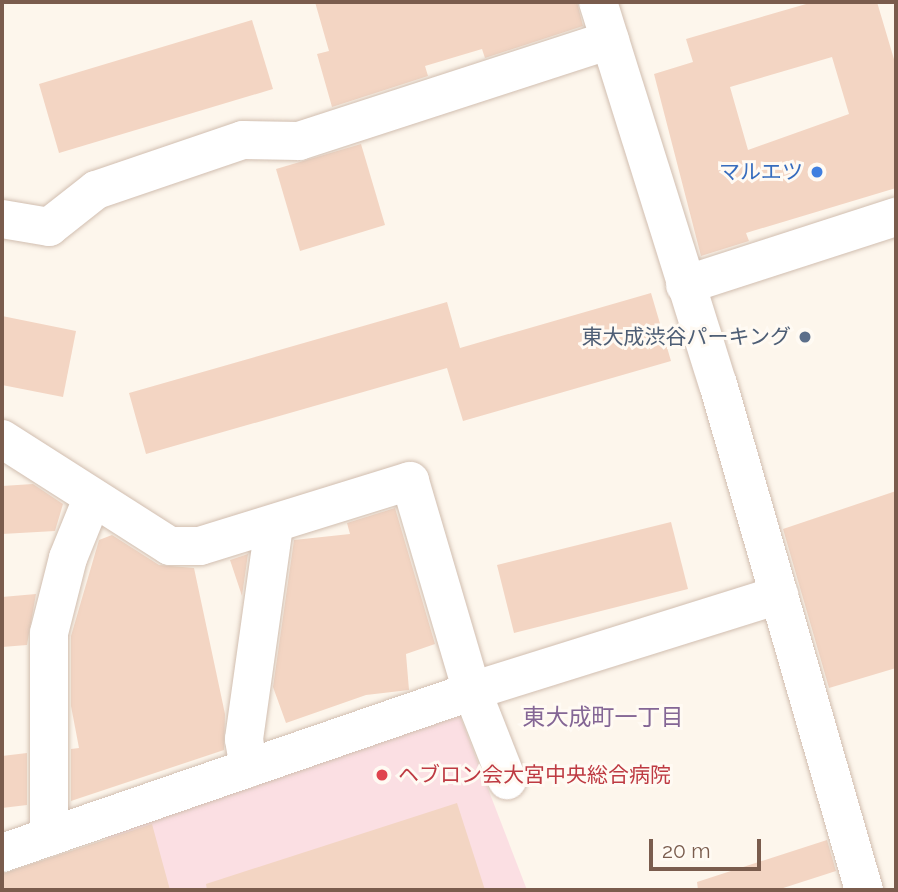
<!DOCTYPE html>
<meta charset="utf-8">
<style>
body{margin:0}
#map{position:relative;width:898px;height:892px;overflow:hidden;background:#fdf6ec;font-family:Raleway,"Noto Sans JP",sans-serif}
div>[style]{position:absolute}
.medical>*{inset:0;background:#fbdfe3}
.building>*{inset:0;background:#f3d5c3}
.roads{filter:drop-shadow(0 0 2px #d1beb0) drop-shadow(0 0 2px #d1beb0)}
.minor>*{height:38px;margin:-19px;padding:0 19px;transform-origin:19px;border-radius:19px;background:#fff}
.dots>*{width:19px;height:19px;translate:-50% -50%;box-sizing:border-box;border:4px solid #fffaf3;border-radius:50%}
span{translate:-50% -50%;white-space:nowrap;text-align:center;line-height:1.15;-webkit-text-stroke:6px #fffaf3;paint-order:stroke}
.shop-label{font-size:21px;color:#366cbe}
.right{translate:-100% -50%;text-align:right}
.service-label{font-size:21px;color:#4e5e75}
.health-label{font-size:21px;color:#be3a42}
.left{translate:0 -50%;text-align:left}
.neighbourhood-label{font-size:23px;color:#846695}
.frame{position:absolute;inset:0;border:4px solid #7a5c4d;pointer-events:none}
.scale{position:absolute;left:649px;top:839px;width:112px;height:32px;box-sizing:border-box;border:4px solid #7a5c4d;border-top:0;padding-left:9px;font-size:21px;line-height:24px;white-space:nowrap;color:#7a5c4d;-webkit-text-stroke:5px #fffaf3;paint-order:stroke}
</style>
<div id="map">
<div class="medical">
<div style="clip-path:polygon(460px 716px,527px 890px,122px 890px,105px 834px)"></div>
</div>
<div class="building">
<div style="clip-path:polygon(315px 2px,577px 2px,583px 26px,485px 58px,482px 49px,425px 66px,428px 76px,332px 107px,317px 54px,329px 51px)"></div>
<div style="clip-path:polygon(evenodd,813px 2px,877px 2px,896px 66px,896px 188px,746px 233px,749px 241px,701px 256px,654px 74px,693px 62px,686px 39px,813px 2px,832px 57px,849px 114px,748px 150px,730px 87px,832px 57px)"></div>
<div style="clip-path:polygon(252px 20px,273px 89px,59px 153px,39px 84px)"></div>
<div style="clip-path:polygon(361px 144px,385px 225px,300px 251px,276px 169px)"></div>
<div style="clip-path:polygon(651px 293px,671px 361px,463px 421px,447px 368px,146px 454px,129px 393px,447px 302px,460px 348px)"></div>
<div style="clip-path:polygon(2px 316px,76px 331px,63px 397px,2px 385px)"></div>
<div style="clip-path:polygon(33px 484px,63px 504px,55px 531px,2px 534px,2px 486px)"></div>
<div style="clip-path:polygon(896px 491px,896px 668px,829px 688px,783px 529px)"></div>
<div style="clip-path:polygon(395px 508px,435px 644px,406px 654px,409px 690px,366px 695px,286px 723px,273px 687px,294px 540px,350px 534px,347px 523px)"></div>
<div style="clip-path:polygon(671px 522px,688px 589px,514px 633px,497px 565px)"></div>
<div style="clip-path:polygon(112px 535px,159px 565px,194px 568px,225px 714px,224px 750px,71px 801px,71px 749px,79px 748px,71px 706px,71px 636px,99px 540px)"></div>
<div style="clip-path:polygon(248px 554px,242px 596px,230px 560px)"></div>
<div style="clip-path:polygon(36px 594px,27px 645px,2px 647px,2px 597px)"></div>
<div style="clip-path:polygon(27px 753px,27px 805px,2px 808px,2px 756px)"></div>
<div style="clip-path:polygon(457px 803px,485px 890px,207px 890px,206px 884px)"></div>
<div style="clip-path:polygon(152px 824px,170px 890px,2px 890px,2px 874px)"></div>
<div style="clip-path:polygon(827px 840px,836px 871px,777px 890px,698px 890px,697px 882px)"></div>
</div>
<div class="roads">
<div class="minor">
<div style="left:598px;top:2px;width:400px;rotate:72.6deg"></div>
<div style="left:718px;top:384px;width:527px;rotate:73.91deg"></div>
<div style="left:2px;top:219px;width:48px;rotate:9.7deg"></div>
<div style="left:49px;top:227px;width:60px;rotate:-38.2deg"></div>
<div style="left:96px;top:190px;width:155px;rotate:-18.8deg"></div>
<div style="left:243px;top:140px;width:56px;rotate:1deg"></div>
<div style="left:299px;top:141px;width:327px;rotate:-18deg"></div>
<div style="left:685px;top:285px;width:222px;rotate:-17.9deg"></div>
<div style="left:2px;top:439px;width:199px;rotate:32.5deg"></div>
<div style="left:170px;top:546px;width:30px"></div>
<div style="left:200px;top:546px;width:220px;rotate:-17.2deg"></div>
<div style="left:410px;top:481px;width:219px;rotate:73.6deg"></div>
<div style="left:472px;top:691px;width:96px;rotate:68.5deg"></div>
<div style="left:249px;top:768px;width:29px;rotate:-100deg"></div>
<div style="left:244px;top:739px;width:216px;rotate:-82deg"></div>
<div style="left:49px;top:837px;width:204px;rotate:-90deg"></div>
<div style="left:49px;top:633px;width:77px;rotate:-75.8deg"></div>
<div style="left:68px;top:558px;width:64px;rotate:-67.9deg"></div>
<div style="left:2px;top:853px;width:497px;rotate:-19deg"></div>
<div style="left:472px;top:691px;width:322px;rotate:-17.4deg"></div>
</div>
</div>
<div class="dots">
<div style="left:817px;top:172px;background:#3f7fe0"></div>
<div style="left:805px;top:337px;background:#5c6f8a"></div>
<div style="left:382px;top:775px;background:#e0444e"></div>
</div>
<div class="shop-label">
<span class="right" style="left:803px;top:172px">マルエツ</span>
</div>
<div class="service-label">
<span class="right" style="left:791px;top:337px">東大成渋谷パーキング</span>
</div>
<div class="health-label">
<span class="left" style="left:398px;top:775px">ヘブロン会大宮中央総合病院</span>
</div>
<div class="neighbourhood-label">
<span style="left:603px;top:717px">東大成町一丁目</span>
</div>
<div class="frame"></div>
<div class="scale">20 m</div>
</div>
